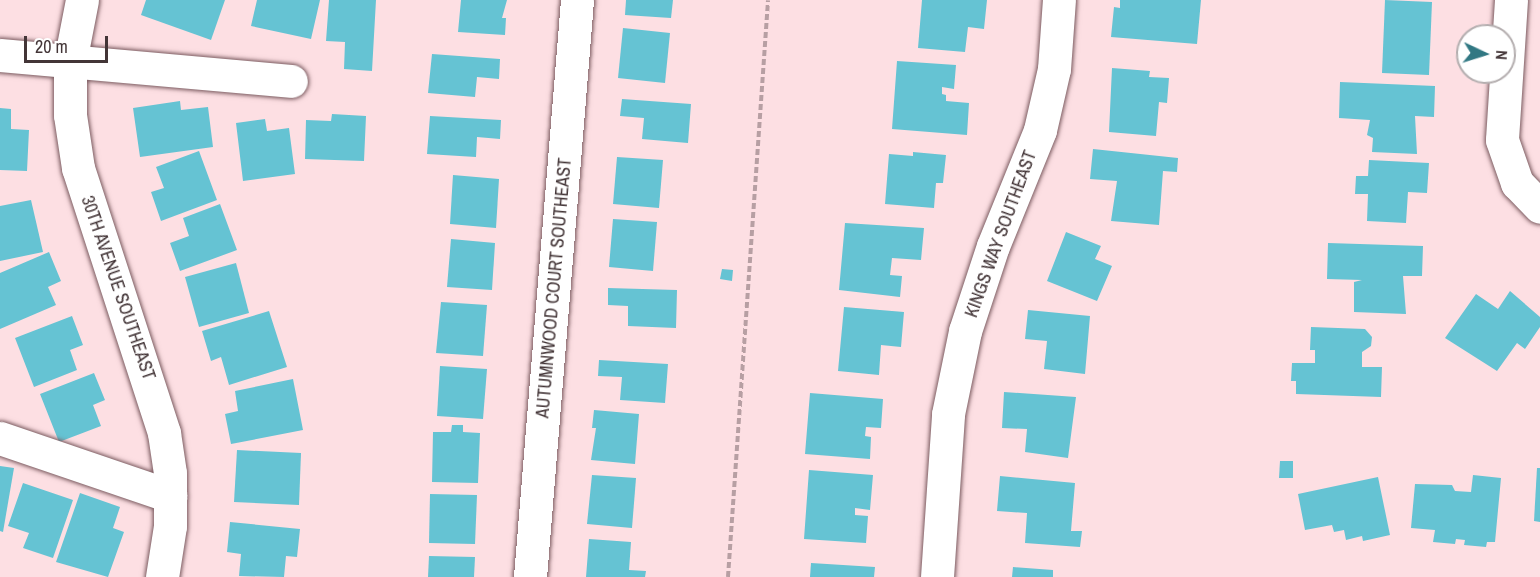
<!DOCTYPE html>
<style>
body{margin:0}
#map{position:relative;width:1540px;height:577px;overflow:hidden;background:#fddfe3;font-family:"Archivo Narrow",sans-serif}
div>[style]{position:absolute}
.building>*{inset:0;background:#65c3d3}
.path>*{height:4px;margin-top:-2px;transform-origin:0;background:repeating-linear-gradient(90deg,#b79fa3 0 6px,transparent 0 9px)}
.roads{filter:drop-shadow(0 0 2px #7c5c61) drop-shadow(0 0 2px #7c5c61)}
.minor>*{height:33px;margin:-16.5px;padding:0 16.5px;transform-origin:16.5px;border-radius:16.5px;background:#fff}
span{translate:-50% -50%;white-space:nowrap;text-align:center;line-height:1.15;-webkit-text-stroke:4.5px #fff;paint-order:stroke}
.street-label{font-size:18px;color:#433537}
.north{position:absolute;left:1456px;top:24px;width:60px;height:60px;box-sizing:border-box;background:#fff;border:2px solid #b4aeaf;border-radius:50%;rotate:94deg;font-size:16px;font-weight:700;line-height:24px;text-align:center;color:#433537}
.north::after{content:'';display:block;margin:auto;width:21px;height:27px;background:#317883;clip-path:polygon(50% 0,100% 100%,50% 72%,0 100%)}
.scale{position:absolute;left:24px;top:36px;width:84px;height:27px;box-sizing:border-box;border:3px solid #433537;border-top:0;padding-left:8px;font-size:18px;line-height:21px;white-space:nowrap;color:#433537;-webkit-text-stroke:4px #fff;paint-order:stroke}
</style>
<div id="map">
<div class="building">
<div style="clip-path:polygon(146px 0,225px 0,211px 40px,141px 15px)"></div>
<div style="clip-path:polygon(257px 0,320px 0,311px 39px,251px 26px)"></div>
<div style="clip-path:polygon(329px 0,376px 0,372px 71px,344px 69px,345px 42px,326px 41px)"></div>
<div style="clip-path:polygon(461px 0,507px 0,502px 18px,506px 18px,505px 35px,458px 32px)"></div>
<div style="clip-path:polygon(626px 0,673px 0,671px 18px,625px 15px)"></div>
<div style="clip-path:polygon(922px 0,987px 0,984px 29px,968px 27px,965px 52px,918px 48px)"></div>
<div style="clip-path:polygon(1120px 0,1201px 0,1197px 44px,1111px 37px,1114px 7px,1120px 8px)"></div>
<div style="clip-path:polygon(1385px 0,1432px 2px,1429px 75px,1382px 73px)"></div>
<div style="clip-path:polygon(623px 28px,670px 33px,665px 83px,618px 78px)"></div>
<div style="clip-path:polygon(432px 54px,500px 59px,499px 79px,477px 77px,475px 97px,428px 93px)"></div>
<div style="clip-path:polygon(897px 61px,956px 65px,954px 89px,942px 87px,942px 94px,946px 95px,946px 101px,969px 103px,967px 135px,892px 129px)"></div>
<div style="clip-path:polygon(1112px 68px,1150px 71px,1149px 77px,1169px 78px,1167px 103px,1159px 102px,1156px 136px,1109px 132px)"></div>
<div style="clip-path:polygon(1340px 82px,1435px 86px,1434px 117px,1415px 116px,1417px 154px,1372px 152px,1373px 138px,1367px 135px,1370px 120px,1339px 118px)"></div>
<div style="clip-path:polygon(622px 99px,691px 104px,688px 143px,642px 139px,644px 118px,620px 116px)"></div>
<div style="clip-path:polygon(180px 101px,181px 110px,208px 107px,213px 147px,140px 157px,133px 108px)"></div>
<div style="clip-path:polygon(0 108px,11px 109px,11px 129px,29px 130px,27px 171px,0 170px)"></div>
<div style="clip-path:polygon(332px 114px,366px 116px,364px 161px,305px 159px,306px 120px,331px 121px)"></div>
<div style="clip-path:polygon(430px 116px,501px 120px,500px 139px,477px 137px,476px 157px,427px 154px)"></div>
<div style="clip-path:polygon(265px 119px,267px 131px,289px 128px,295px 174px,243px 181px,236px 123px)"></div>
<div style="clip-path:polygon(1093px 149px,1178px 158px,1177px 172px,1163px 171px,1159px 225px,1111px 221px,1117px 181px,1090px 179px)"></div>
<div style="clip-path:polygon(199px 151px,217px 200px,161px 221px,151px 192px,164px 188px,156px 167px)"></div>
<div style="clip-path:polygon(913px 152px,946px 155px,943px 183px,936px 183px,934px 208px,885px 204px,889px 154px,913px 156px)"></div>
<div style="clip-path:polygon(617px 157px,663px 160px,659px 208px,613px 204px)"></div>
<div style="clip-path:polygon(1369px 160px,1429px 163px,1427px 193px,1408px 192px,1406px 223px,1367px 221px,1368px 194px,1355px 194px,1356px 176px,1368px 176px)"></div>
<div style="clip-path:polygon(453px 175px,499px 179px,496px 228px,450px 224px)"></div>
<div style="clip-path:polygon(31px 200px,43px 252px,0 261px,0 206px)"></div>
<div style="clip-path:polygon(220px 204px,237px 250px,180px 271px,170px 243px,189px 236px,183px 218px)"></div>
<div style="clip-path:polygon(613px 219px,657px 222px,653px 271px,609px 267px)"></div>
<div style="clip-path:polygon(845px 223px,924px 228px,921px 260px,892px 258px,890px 275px,902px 276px,900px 297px,839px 290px)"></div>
<div style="clip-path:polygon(1066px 232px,1101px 246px,1095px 259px,1112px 266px,1097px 301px,1047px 281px)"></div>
<div style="clip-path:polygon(451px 239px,495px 243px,492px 290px,447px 287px)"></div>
<div style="clip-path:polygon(1328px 243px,1423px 246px,1422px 276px,1403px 276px,1406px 314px,1354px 312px,1354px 282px,1362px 280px,1327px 279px)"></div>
<div style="clip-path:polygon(49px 252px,61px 281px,48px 287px,56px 305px,0 329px,0 273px)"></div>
<div style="clip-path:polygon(236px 263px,249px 313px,199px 327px,185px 277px)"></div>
<div style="clip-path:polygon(722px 269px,733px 270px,732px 281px,720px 279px)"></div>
<div style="clip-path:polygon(608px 288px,677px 290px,676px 328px,628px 326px,628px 306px,608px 305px)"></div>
<div style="clip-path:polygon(1510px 291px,1540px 317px,1540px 327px,1525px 349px,1517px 343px,1497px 371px,1445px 338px,1476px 294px,1498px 309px)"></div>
<div style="clip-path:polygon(441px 302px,487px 305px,483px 356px,436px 353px)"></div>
<div style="clip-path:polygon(844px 307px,904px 312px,901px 347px,881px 345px,879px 375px,838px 371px)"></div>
<div style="clip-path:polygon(1028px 310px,1090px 316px,1085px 374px,1044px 369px,1047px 341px,1025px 339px)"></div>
<div style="clip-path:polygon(269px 311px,287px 367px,229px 385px,221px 357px,211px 361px,202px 331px)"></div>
<div style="clip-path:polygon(72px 316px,83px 345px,70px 350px,77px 370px,34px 387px,15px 338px)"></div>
<div style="clip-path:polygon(1311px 327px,1365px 329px,1372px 337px,1371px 346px,1362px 352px,1362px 367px,1382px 367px,1381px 397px,1296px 394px,1296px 381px,1291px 381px,1292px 363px,1315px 363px,1315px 350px,1310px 350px)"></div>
<div style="clip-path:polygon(599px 360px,668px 364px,665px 403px,620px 400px,622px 377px,598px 376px)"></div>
<div style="clip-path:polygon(440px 366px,487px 369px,483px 419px,437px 416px)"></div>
<div style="clip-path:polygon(94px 373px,105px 400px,93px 405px,101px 426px,59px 442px,40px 394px)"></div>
<div style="clip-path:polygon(293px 379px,303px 430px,231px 444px,225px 414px,238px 411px,235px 391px)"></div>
<div style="clip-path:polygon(1004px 392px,1076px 397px,1068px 458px,1025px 452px,1027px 429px,1002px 428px)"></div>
<div style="clip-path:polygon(810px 393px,883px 399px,881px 428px,866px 427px,865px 436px,871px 437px,870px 459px,805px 454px)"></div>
<div style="clip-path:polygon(594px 410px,639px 414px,635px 464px,591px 460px,596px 428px,592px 428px)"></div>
<div style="clip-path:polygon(452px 425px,463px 425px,463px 432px,480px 433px,478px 483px,432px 482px,433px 432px,451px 432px)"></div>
<div style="clip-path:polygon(237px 450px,301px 453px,299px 505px,234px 502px)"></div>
<div style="clip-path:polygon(1280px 461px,1293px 461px,1293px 478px,1279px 478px)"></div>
<div style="clip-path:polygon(0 466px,14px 468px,3px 532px,0 531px)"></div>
<div style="clip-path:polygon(1537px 468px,1540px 468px,1540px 522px,1534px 521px)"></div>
<div style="clip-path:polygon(809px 470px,873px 475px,870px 510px,855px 508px,855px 515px,868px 516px,866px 543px,804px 539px)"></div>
<div style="clip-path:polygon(592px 475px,636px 478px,632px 528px,587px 524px)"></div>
<div style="clip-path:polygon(1473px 475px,1501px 478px,1495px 542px,1487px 542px,1486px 547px,1464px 545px,1465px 540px,1456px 539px,1455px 544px,1433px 542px,1435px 530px,1411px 528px,1415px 484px,1452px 485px,1455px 491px,1471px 492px)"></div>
<div style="clip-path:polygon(1000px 476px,1075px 483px,1071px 531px,1082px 531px,1080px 547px,1025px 543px,1027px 513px,997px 511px)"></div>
<div style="clip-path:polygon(1378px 477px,1390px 535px,1363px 541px,1362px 536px,1346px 540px,1344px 530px,1334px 532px,1332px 525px,1305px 530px,1298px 494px)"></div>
<div style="clip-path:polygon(23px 483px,73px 500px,53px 558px,23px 548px,29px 533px,8px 526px)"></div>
<div style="clip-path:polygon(80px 493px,120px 507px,113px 528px,124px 532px,108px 577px,56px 562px)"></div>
<div style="clip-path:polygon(430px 494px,477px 495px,475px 544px,429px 543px)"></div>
<div style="clip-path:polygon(230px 522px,300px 529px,297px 557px,286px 556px,284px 577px,239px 576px,241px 554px,227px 552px)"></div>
<div style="clip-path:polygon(589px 539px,631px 542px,629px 570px,646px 571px,645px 577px,586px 577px)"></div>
<div style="clip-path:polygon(429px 556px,475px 557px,474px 577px,428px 577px)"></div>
<div style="clip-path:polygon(811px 563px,875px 567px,874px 577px,810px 577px)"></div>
<div style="clip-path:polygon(1013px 567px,1053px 570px,1053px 577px,1012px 577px)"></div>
</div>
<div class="path">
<div style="left:728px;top:577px;width:578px;rotate:-86.03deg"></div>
</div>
<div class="roads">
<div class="minor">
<div style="left:82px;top:0;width:63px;rotate:101deg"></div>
<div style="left:70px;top:62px;width:53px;rotate:90deg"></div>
<div style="left:70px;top:115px;width:54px;rotate:81.4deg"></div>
<div style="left:78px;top:168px;width:279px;rotate:72deg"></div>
<div style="left:164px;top:433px;width:40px;rotate:81.5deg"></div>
<div style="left:170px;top:473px;width:53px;rotate:90deg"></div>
<div style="left:170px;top:526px;width:52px;rotate:98.9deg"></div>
<div style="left:1511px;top:0;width:140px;rotate:93.7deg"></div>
<div style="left:1502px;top:140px;width:46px;rotate:70.8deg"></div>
<div style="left:1517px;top:183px;width:33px;rotate:46deg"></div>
<div style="left:0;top:55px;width:292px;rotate:5.1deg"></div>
<div style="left:0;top:438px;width:180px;rotate:18.8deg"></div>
<div style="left:530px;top:577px;width:579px;rotate:-85.34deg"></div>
<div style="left:937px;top:577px;width:163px;rotate:-86.1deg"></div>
<div style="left:948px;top:414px;width:85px;rotate:-78.4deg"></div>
<div style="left:965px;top:331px;width:89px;rotate:-71.8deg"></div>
<div style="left:993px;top:246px;width:125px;rotate:-67.9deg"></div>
<div style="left:1040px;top:130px;width:63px;rotate:-77.1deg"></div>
<div style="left:1054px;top:69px;width:69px;rotate:-85.9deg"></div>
</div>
</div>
<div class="street-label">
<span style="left:1001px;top:234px;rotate:-70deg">KINGS WAY SOUTHEAST</span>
<span style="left:118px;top:288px;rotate:71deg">30TH AVENUE SOUTHEAST</span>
<span style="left:554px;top:288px;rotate:-85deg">AUTUMNWOOD COURT SOUTHEAST</span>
</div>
<div class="north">N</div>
<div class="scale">20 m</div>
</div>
